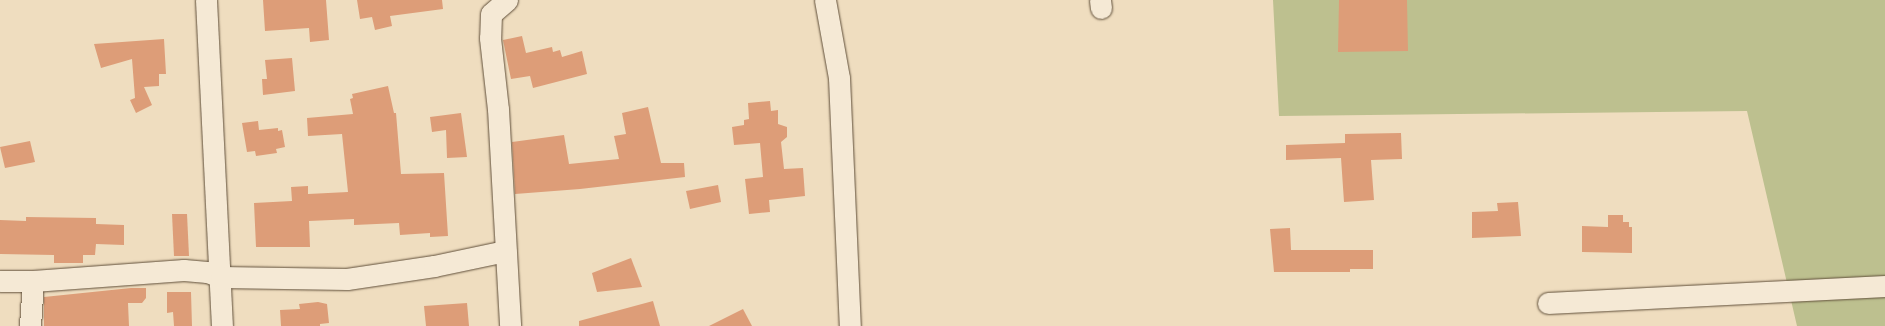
<!DOCTYPE html>
<style>
body{margin:0}
#map{position:relative;width:1885px;height:326px;overflow:hidden;background:#efddbf;font-family:"Old Standard TT",serif}
div>[style]{position:absolute}
.green>*{inset:0;background:#bdc08f}
.building>*{inset:0;background:#dd9d78}
.roads{filter:drop-shadow(0 0 1px #604f3a) drop-shadow(0 0 1px #604f3a)}
.minor>*{height:21px;margin:-10.5px;padding:0 10.5px;transform-origin:10.5px;border-radius:10.5px;background:#f5e9d5}
span{translate:-50% -50%;white-space:nowrap;text-align:center;line-height:1.15;-webkit-text-stroke:3px #f5e9d5;paint-order:stroke}
</style>
<div id="map">
<div class="green">
<div style="clip-path:polygon(1273px 0,1885px 0,1885px 326px,1797px 326px,1747px 111px,1279px 116px)"></div>
</div>
<div class="building">
<div style="clip-path:polygon(263px 0,326px 0,329px 40px,310px 42px,309px 28px,265px 31px)"></div>
<div style="clip-path:polygon(357px 0,442px 0,443px 9px,390px 16px,392px 26px,375px 30px,372px 17px,360px 19px)"></div>
<div style="clip-path:polygon(1339px 0,1407px 0,1408px 51px,1338px 52px)"></div>
<div style="clip-path:polygon(522px 36px,526px 53px,552px 47px,553px 52px,560px 50px,562px 57px,582px 51px,587px 74px,533px 88px,530px 76px,511px 79px,503px 40px)"></div>
<div style="clip-path:polygon(164px 39px,166px 74px,159px 74px,159px 86px,144px 87px,152px 105px,136px 113px,130px 100px,135px 98px,132px 59px,101px 68px,94px 44px)"></div>
<div style="clip-path:polygon(292px 58px,295px 91px,263px 95px,262px 79px,267px 79px,265px 60px)"></div>
<div style="clip-path:polygon(388px 86px,394px 113px,396px 113px,401px 174px,444px 173px,448px 236px,430px 237px,430px 233px,400px 235px,399px 223px,354px 225px,354px 219px,309px 221px,310px 247px,256px 247px,254px 203px,292px 201px,291px 187px,308px 186px,308px 194px,348px 192px,342px 134px,308px 136px,307px 118px,353px 114px,350px 99px,353px 98px,352px 94px)"></div>
<div style="clip-path:polygon(770px 101px,771px 111px,778px 110px,778px 124px,787px 127px,787px 137px,781px 142px,784px 169px,803px 168px,805px 196px,769px 200px,770px 212px,749px 214px,745px 179px,763px 177px,760px 143px,734px 145px,732px 127px,744px 125px,744px 120px,749px 119px,748px 103px)"></div>
<div style="clip-path:polygon(648px 107px,661px 163px,684px 163px,685px 177px,580px 189px,515px 194px,512px 142px,564px 135px,569px 164px,619px 159px,614px 136px,626px 134px,622px 113px)"></div>
<div style="clip-path:polygon(461px 113px,467px 157px,447px 158px,446px 130px,432px 132px,430px 117px)"></div>
<div style="clip-path:polygon(258px 121px,259px 130px,278px 128px,278px 131px,282px 130px,285px 147px,276px 149px,277px 153px,256px 156px,255px 151px,247px 152px,242px 123px)"></div>
<div style="clip-path:polygon(1401px 133px,1402px 159px,1371px 160px,1374px 200px,1344px 202px,1341px 158px,1286px 160px,1286px 145px,1345px 143px,1345px 134px)"></div>
<div style="clip-path:polygon(30px 141px,35px 162px,5px 168px,0 147px)"></div>
<div style="clip-path:polygon(718px 185px,721px 202px,690px 209px,686px 191px)"></div>
<div style="clip-path:polygon(1518px 202px,1521px 236px,1472px 238px,1472px 212px,1498px 211px,1497px 203px)"></div>
<div style="clip-path:polygon(172px 214px,187px 214px,189px 256px,174px 256px)"></div>
<div style="clip-path:polygon(1608px 215px,1623px 215px,1623px 222px,1629px 222px,1629px 227px,1632px 227px,1632px 253px,1582px 252px,1582px 226px,1608px 227px)"></div>
<div style="clip-path:polygon(26px 217px,96px 218px,96px 224px,124px 225px,124px 245px,96px 244px,95px 255px,83px 255px,83px 263px,54px 263px,54px 255px,0 254px,0 220px,26px 221px)"></div>
<div style="clip-path:polygon(1290px 228px,1291px 250px,1373px 250px,1373px 269px,1350px 269px,1350px 272px,1274px 272px,1270px 229px)"></div>
<div style="clip-path:polygon(631px 258px,642px 287px,597px 292px,592px 273px)"></div>
<div style="clip-path:polygon(131px 288px,146px 288px,146px 298px,142px 303px,128px 303px,129px 326px,44px 326px,44px 297px)"></div>
<div style="clip-path:polygon(167px 292px,191px 292px,192px 326px,174px 326px,173px 312px,167px 313px)"></div>
<div style="clip-path:polygon(653px 301px,660px 326px,579px 326px,579px 321px)"></div>
<div style="clip-path:polygon(318px 302px,327px 304px,329px 323px,320px 324px,320px 326px,281px 326px,280px 310px,300px 309px,299px 304px)"></div>
<div style="clip-path:polygon(467px 303px,469px 326px,426px 326px,424px 306px)"></div>
<div style="clip-path:polygon(743px 309px,752px 326px,709px 326px)"></div>
</div>
<div class="roads">
<div class="minor">
<div style="left:206px;top:0;width:326px;rotate:87.2deg"></div>
<div style="left:507px;top:0;width:21px;rotate:139deg"></div>
<div style="left:491px;top:14px;width:24px;rotate:92deg"></div>
<div style="left:490px;top:38px;width:71px;rotate:83.6deg"></div>
<div style="left:498px;top:109px;width:217px;rotate:86.8deg"></div>
<div style="left:825px;top:0;width:79px;rotate:79.8deg"></div>
<div style="left:839px;top:78px;width:248px;rotate:87.5deg"></div>
<div style="left:1100px;top:0;width:8px;rotate:83deg"></div>
<div style="left:0;top:281px;width:33px"></div>
<div style="left:33px;top:281px;width:151px;rotate:-4.2deg"></div>
<div style="left:184px;top:270px;width:23px;rotate:5deg"></div>
<div style="left:207px;top:272px;width:15px;rotate:20deg"></div>
<div style="left:221px;top:277px;width:126px;rotate:0.9deg"></div>
<div style="left:347px;top:279px;width:88px;rotate:-8.5deg"></div>
<div style="left:434px;top:266px;width:73px;rotate:-11.9deg"></div>
<div style="left:1548px;top:303px;width:337px;rotate:-2.9deg"></div>
<div style="left:30px;top:326px;width:45px;rotate:-86.2deg"></div>
</div>
</div>
</div>
